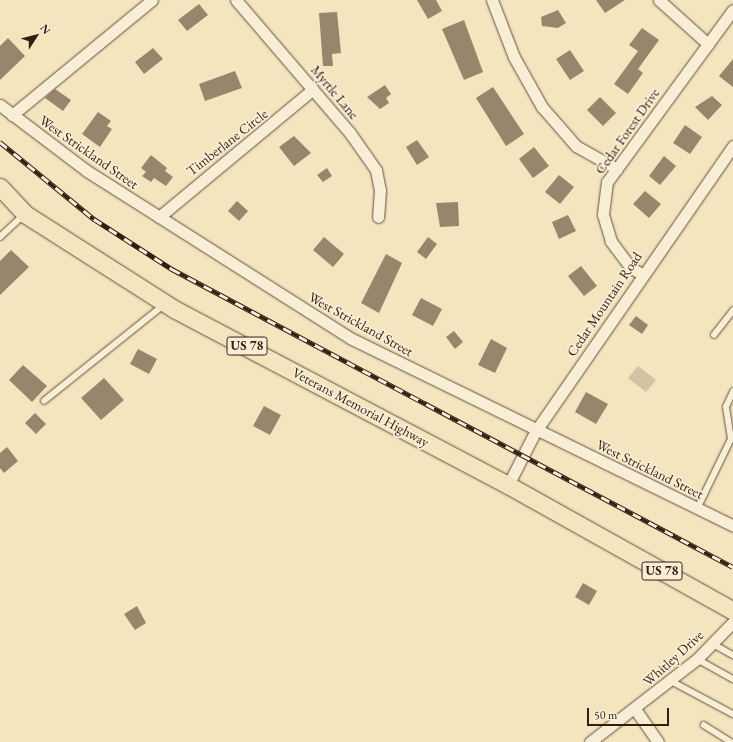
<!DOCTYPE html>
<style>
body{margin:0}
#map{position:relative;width:733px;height:742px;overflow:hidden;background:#f4e5bf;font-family:"EB Garamond",serif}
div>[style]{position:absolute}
.green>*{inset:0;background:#d3c3a2}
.building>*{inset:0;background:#98856c}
.roads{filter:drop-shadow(0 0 1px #644f3e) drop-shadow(0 0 1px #644f3e)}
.service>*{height:5.5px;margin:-2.75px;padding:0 2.75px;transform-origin:2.75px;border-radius:2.75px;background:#f8eed5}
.minor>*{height:11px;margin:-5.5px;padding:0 5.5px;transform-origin:5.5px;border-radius:5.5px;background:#f8eed5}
.primary>*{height:17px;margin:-8.5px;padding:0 8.5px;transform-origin:8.5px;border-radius:8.5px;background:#f4e5bf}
.rail>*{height:4.5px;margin-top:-2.25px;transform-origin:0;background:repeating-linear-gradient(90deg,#f8eed5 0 9px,#341d13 0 18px);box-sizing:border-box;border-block:1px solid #341d13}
span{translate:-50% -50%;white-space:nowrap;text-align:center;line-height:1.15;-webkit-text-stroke:3.5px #f8eed5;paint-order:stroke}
.shield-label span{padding:1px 3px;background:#f8eed5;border:1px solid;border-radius:3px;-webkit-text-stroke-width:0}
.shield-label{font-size:13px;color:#341d13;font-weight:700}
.street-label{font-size:14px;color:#341d13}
.north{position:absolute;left:16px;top:16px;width:40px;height:40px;-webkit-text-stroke:3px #f8eed5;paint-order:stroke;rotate:54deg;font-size:11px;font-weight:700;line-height:16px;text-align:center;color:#341d13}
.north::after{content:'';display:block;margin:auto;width:14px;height:18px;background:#341d13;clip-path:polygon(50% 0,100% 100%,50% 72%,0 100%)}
.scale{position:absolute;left:587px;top:708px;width:82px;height:18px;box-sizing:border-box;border:2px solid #341d13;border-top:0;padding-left:5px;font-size:12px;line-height:14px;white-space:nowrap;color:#341d13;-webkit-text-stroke:3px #f8eed5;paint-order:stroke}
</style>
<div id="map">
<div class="green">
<div style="clip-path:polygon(638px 366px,656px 380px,646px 392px,628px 378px)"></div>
</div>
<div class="building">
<div style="clip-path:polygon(417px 0,436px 0,442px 11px,428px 19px)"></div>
<div style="clip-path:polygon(596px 0,625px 0,605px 13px)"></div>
<div style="clip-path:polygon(199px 4px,208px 15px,187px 31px,178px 20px)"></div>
<div style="clip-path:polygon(558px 10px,566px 23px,558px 28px,542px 26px,541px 17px)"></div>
<div style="clip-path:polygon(337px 12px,341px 53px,332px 54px,333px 66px,323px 66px,319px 13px)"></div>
<div style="clip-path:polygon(464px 20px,483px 72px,464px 80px,442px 29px)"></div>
<div style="clip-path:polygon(642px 28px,659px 40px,638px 69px,643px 73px,628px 94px,614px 84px,638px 51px,629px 45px)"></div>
<div style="clip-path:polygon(8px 38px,25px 56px,0 80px,0 46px)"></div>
<div style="clip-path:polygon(153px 48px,163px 59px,144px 74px,135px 62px)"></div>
<div style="clip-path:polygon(570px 50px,584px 71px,570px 80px,556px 59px)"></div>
<div style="clip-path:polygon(733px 59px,733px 87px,719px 76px)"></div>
<div style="clip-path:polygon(235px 71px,242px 88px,205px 101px,199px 84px)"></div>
<div style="clip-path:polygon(385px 85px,391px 94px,386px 98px,389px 103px,380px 109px,367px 97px)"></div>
<div style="clip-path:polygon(493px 87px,524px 134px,506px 146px,476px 98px)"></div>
<div style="clip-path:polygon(55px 89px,71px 100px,63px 111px,45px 98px)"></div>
<div style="clip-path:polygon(712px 96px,722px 105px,708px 120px,695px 107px)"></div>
<div style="clip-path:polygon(600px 97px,616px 113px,603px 126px,587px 110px)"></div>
<div style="clip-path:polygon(98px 112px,111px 121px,107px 126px,112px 129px,100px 147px,82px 134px)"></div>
<div style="clip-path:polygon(685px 125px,702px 137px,690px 154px,673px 143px)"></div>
<div style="clip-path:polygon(294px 136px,311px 153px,294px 166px,279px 147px)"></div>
<div style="clip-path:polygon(417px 140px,429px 157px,417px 165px,406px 147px)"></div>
<div style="clip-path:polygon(534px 147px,549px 166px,533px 178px,519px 159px)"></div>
<div style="clip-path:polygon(151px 155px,167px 168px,165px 171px,173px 177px,166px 186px,154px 178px,151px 182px,142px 176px,146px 172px,141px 168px)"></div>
<div style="clip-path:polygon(664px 156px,676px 166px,660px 185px,649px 176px)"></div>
<div style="clip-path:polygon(327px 168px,332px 176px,323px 182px,317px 175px)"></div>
<div style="clip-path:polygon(559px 175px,574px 187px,560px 204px,545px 192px)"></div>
<div style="clip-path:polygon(645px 191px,661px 204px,649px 218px,633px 204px)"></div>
<div style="clip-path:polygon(237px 201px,248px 211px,239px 221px,228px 211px)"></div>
<div style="clip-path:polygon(458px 202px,459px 226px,440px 227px,436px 203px)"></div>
<div style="clip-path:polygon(568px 215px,576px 231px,559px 239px,552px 222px)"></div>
<div style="clip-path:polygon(324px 237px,344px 254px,333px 267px,313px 250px)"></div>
<div style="clip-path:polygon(428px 237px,437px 244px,426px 259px,417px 252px)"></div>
<div style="clip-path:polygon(11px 250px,29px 267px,0 295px,0 261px)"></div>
<div style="clip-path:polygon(386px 254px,402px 263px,379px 313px,361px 303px)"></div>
<div style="clip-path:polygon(581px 266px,597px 286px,584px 296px,568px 276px)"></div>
<div style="clip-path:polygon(421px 298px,442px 309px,433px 326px,412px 315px)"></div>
<div style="clip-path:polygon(636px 316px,648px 325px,642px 334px,629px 325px)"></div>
<div style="clip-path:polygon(454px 331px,463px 342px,455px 349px,446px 337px)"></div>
<div style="clip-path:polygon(491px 339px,507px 348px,495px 373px,478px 365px)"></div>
<div style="clip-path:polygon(138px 349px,157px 359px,149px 374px,130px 364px)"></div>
<div style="clip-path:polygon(23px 365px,47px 386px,32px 402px,9px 380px)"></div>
<div style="clip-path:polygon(104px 378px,124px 400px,101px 420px,81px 398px)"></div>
<div style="clip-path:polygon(586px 392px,608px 404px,596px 424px,575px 412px)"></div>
<div style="clip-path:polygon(264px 406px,281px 415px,270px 435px,253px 426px)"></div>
<div style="clip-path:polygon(35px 413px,46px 424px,36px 434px,25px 423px)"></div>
<div style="clip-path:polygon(7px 447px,18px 461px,4px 473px,0 468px,0 453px)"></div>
<div style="clip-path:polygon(583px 583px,597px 591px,589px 605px,575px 597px)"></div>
<div style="clip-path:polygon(137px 606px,146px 623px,135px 630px,124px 614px)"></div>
</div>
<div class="roads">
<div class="service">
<div style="left:0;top:237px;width:33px;rotate:-43deg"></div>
<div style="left:714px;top:335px;width:31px;rotate:-52deg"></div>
<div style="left:44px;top:401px;width:154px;rotate:-38.7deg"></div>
<div style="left:697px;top:509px;width:78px;rotate:-64.1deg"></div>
<div style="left:731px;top:439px;width:32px;rotate:-99deg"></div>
<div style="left:726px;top:407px;width:17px;rotate:-65deg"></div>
<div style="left:713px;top:644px;width:23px;rotate:29deg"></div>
<div style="left:697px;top:659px;width:41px;rotate:29.1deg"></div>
<div style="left:671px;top:681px;width:70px;rotate:28deg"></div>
<div style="left:704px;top:725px;width:32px;rotate:32deg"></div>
</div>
<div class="minor">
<div style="left:236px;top:0;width:175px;rotate:49.4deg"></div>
<div style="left:350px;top:133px;width:45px;rotate:54.9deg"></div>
<div style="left:376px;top:170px;width:20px;rotate:79deg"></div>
<div style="left:380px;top:190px;width:27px;rotate:94deg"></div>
<div style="left:492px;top:0;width:61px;rotate:68.9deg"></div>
<div style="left:514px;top:57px;width:57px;rotate:60.8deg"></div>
<div style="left:542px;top:107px;width:52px;rotate:48.9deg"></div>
<div style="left:576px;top:146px;width:47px;rotate:29.3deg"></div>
<div style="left:659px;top:0;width:66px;rotate:41.9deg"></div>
<div style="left:0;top:105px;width:109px;rotate:37.2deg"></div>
<div style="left:87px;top:171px;width:312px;rotate:32.4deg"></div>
<div style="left:350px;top:338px;width:427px;rotate:26.1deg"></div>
<div style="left:12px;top:115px;width:181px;rotate:-39.4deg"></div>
<div style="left:159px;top:217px;width:200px;rotate:-39.7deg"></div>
<div style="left:642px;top:274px;width:13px;rotate:-151deg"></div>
<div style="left:631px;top:268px;width:34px;rotate:-127deg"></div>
<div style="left:611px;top:241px;width:28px;rotate:-107deg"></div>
<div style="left:603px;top:214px;width:32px;rotate:-83deg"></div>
<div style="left:607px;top:182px;width:213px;rotate:-53.8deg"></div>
<div style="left:508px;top:485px;width:59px;rotate:-63deg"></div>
<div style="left:535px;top:432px;width:348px;rotate:-55.3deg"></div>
<div style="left:635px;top:709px;width:40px;rotate:55.1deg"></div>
<div style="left:590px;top:742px;width:135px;rotate:-37.8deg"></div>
<div style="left:697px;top:659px;width:52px;rotate:-45.8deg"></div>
</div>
<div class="primary">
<div style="left:0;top:187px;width:37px;rotate:47deg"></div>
<div style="left:25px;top:214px;width:177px;rotate:32.5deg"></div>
<div style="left:174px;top:309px;width:378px;rotate:27.8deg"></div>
<div style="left:508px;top:485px;width:258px;rotate:29.2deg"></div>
</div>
</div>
<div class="rail">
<div style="left:0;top:142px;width:122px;rotate:39.3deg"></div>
<div style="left:94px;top:219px;width:93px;rotate:32.7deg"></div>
<div style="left:172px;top:269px;width:635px;rotate:27.98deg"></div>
</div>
<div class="shield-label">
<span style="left:247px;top:346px">US 78</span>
<span style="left:662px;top:571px">US 78</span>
</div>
<div class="street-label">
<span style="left:335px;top:92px;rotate:50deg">Myrtle Lane</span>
<span style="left:627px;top:131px;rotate:-55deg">Cedar Forest Drive</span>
<span style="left:227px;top:142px;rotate:-38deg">Timberlane Circle</span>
<span style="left:89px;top:152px;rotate:35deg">West Strickland Street</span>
<span style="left:604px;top:304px;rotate:-56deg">Cedar Mountain Road</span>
<span style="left:361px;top:324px;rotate:29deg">West Strickland Street</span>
<span style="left:361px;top:407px;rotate:28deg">Veterans Memorial Highway</span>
<span style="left:650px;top:469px;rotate:26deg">West Strickland Street</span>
<span style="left:673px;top:658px;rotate:-42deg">Whitley Drive</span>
</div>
<div class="north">N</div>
<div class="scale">50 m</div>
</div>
